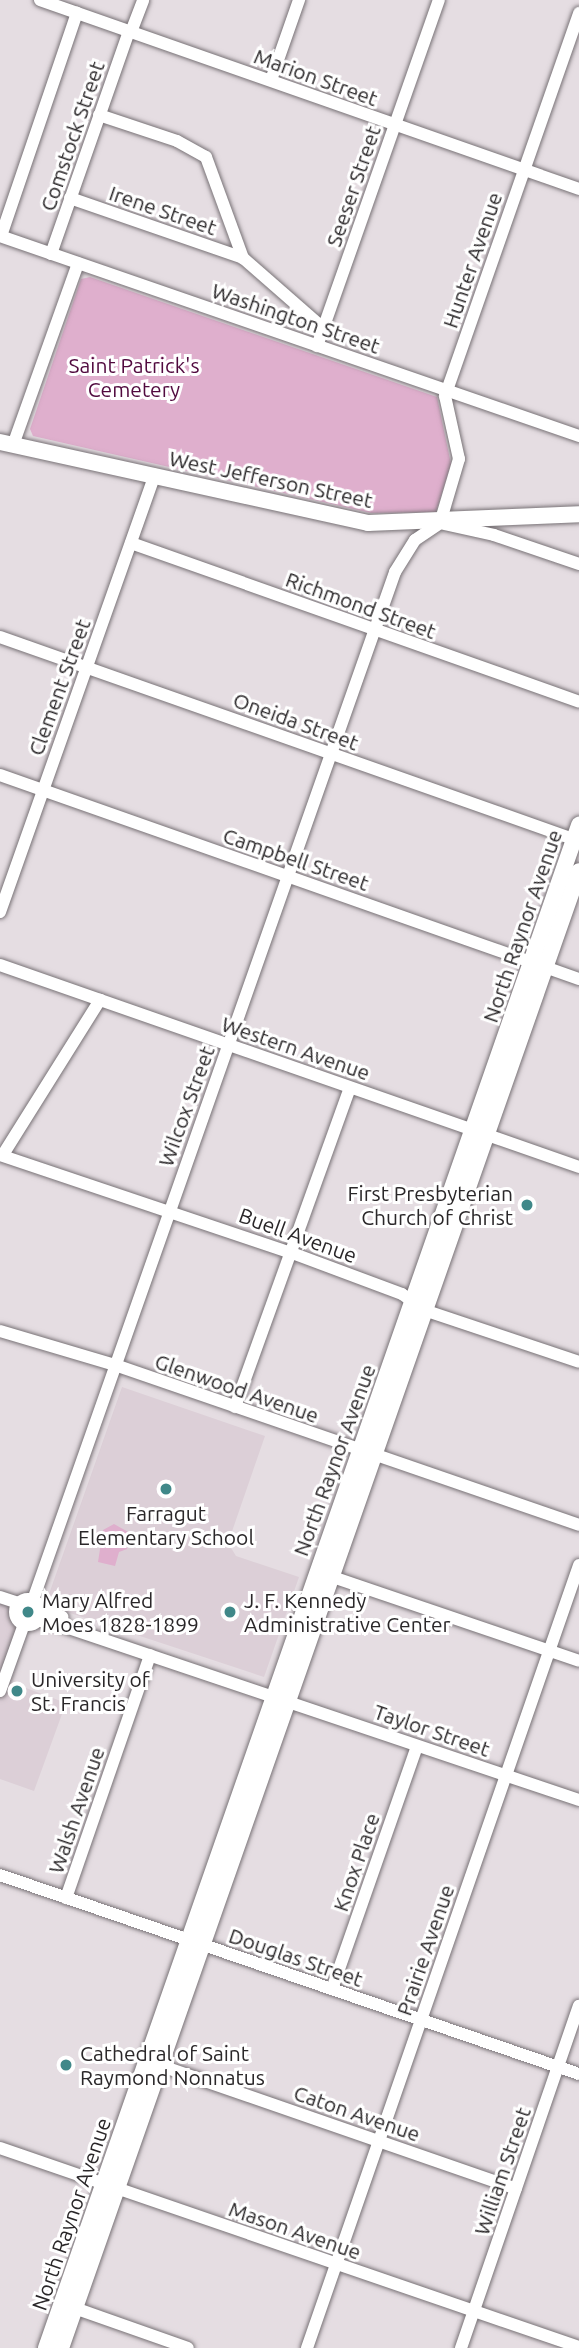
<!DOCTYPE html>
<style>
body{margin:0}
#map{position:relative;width:579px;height:2348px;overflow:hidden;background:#e5dde2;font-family:Ubuntu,sans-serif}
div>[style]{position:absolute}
.built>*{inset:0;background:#dccfd7}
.green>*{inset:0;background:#dfafcd}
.roads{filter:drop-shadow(0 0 2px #787276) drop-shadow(0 0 2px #787276)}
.minor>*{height:12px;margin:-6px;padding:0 6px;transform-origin:6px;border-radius:6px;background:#fff}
.minor>.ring{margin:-6px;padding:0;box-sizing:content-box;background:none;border:12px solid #fff;border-radius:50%}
.major>*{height:16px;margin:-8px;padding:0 8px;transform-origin:8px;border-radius:8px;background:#fff}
.dots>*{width:19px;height:19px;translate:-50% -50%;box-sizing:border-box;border:4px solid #fff;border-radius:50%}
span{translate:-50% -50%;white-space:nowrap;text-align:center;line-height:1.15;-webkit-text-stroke:6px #fff;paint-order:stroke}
.street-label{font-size:21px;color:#2a2729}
.park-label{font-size:21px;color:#510a3f}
.poi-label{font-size:21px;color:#2a2729}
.right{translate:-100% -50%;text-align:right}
.left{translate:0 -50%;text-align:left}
</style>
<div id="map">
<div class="built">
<div style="clip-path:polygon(122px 1387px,265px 1436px,228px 1543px,236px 1556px,299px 1577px,264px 1677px,55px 1608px,49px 1594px)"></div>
<div style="clip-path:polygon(0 1601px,22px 1608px,23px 1619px,2px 1679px,66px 1703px,34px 1791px,0 1779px)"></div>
</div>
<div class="green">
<div style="clip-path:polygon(90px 277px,437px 397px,451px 464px,436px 512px,371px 513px,33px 436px,30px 429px,81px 279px)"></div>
<div style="clip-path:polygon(114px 1524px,130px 1533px,127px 1549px,119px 1552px,115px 1566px,98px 1562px,103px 1530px)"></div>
</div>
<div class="roads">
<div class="minor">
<div style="left:40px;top:0;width:571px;rotate:19.32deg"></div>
<div style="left:131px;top:32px;width:34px;rotate:-69deg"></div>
<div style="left:271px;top:80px;width:85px;rotate:-70.7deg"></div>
<div style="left:99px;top:115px;width:82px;rotate:18.4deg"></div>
<div style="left:177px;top:141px;width:33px;rotate:29deg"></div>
<div style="left:206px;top:157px;width:108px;rotate:69.9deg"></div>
<div style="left:243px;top:258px;width:108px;rotate:41.2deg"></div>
<div style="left:70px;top:198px;width:183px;rotate:19.1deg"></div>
<div style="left:0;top:236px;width:613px;rotate:19.06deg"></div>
<div style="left:1px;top:236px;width:236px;rotate:-71.2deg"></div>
<div style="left:51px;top:254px;width:236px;rotate:-70.7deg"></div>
<div style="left:317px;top:346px;width:367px;rotate:-70.6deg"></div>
<div style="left:13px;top:445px;width:193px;rotate:-70.3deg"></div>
<div style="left:440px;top:523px;width:67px;rotate:-73.5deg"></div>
<div style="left:459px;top:459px;width:65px;rotate:-102.5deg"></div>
<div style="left:445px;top:396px;width:406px;rotate:-70.7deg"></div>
<div style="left:444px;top:524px;width:51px;rotate:12.4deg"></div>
<div style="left:494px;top:535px;width:90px;rotate:18.8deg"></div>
<div style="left:131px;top:543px;width:475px;rotate:19.5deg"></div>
<div style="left:0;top:637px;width:614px;rotate:19.41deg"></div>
<div style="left:0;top:775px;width:614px;rotate:19.41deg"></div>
<div style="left:0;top:912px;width:464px;rotate:-70.5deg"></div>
<div style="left:0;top:965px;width:613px;rotate:19.23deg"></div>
<div style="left:4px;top:1153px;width:181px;rotate:-57.9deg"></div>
<div style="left:0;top:1155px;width:308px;rotate:18.6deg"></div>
<div style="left:292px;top:1253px;width:117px;rotate:20.4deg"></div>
<div style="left:402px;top:1294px;width:27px;rotate:36deg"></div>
<div style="left:424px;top:1310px;width:163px;rotate:18.5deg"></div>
<div style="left:0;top:1331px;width:120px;rotate:16.5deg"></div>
<div style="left:115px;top:1365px;width:491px;rotate:19deg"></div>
<div style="left:235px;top:1407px;width:339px;rotate:-70.2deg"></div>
<div style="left:324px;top:1574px;width:269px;rotate:18.8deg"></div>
<div style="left:0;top:1597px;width:20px;rotate:18deg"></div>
<div class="ring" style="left:15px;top:1599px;width:14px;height:14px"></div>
<div style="left:33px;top:1600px;width:1090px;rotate:-70.6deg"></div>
<div style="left:395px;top:572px;width:38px;rotate:-58deg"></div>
<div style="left:415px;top:540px;width:30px;rotate:-34deg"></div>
<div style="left:40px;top:1606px;width:25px;rotate:26deg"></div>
<div style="left:38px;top:1621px;width:10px"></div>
<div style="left:48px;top:1621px;width:560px;rotate:18.63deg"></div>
<div style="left:0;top:1691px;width:71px;rotate:-70.3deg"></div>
<div style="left:0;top:1875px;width:612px;rotate:18.97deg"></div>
<div style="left:66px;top:1898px;width:257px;rotate:-70.9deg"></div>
<div style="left:332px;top:1989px;width:257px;rotate:-70.7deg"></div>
<div style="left:153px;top:2063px;width:384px;rotate:19.1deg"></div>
<div style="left:0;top:2148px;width:612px;rotate:18.97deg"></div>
<div style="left:66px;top:2305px;width:129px;rotate:19.4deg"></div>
<div style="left:307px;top:2348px;width:829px;rotate:-70.84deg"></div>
<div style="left:461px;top:2348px;width:362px;rotate:-71deg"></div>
</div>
<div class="major">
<div style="left:0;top:442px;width:377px;rotate:12.4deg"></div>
<div style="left:368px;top:523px;width:211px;rotate:-2.4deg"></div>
<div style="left:46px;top:2348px;width:1614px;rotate:-70.71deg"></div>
<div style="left:61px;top:2348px;width:1565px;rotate:-70.67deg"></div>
</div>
</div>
<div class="dots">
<div style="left:527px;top:1205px;background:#408889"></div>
<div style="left:166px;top:1489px;background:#408889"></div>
<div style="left:28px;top:1612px;background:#408889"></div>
<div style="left:230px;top:1612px;background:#408889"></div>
<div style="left:17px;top:1691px;background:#408889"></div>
<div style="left:66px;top:2065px;background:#408889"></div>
</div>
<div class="street-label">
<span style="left:316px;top:77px;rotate:20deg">Marion Street</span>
<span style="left:72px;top:136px;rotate:-71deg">Comstock Street</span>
<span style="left:353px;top:186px;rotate:-71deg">Seeser Street</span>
<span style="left:163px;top:210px;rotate:19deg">Irene Street</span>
<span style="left:472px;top:260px;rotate:-71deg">Hunter Avenue</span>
<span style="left:296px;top:318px;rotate:19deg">Washington Street</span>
<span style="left:271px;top:479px;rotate:12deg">West Jefferson Street</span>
<span style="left:361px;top:605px;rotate:20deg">Richmond Street</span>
<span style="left:59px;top:687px;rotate:-70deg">Clement Street</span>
<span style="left:296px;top:721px;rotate:20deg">Oneida Street</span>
<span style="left:296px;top:859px;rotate:19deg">Campbell Street</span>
<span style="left:522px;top:926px;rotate:-71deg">North Raynor Avenue</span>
<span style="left:296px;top:1048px;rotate:19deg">Western Avenue</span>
<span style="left:186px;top:1106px;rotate:-70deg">Wilcox Street</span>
<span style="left:298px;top:1235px;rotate:20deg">Buell Avenue</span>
<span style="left:237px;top:1388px;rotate:19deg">Glenwood Avenue</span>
<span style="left:334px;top:1460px;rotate:-70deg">North Raynor Avenue</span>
<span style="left:432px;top:1730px;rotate:19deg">Taylor Street</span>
<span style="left:76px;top:1810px;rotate:-71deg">Walsh Avenue</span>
<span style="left:356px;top:1862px;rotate:-71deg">Knox Place</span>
<span style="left:425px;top:1950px;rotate:-71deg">Prairie Avenue</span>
<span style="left:296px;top:1957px;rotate:19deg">Douglas Street</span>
<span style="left:357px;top:2113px;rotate:19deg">Caton Avenue</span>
<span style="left:502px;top:2171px;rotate:-71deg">William Street</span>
<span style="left:71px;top:2214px;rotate:-71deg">North Raynor Avenue</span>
<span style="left:295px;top:2230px;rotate:19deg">Mason Avenue</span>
</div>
<div class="park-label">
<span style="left:134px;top:377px">Saint Patrick's<br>Cemetery</span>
</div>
<div class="poi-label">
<span class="right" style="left:513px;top:1205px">First Presbyterian<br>Church of Christ</span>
<span style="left:166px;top:1525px">Farragut<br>Elementary School</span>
<span class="left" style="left:42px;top:1612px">Mary Alfred<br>Moes 1828-1899</span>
<span class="left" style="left:244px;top:1612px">J. F. Kennedy<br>Administrative Center</span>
<span class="left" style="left:31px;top:1691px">University of<br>St. Francis</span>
<span class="left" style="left:80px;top:2065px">Cathedral of Saint<br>Raymond Nonnatus</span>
</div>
</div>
